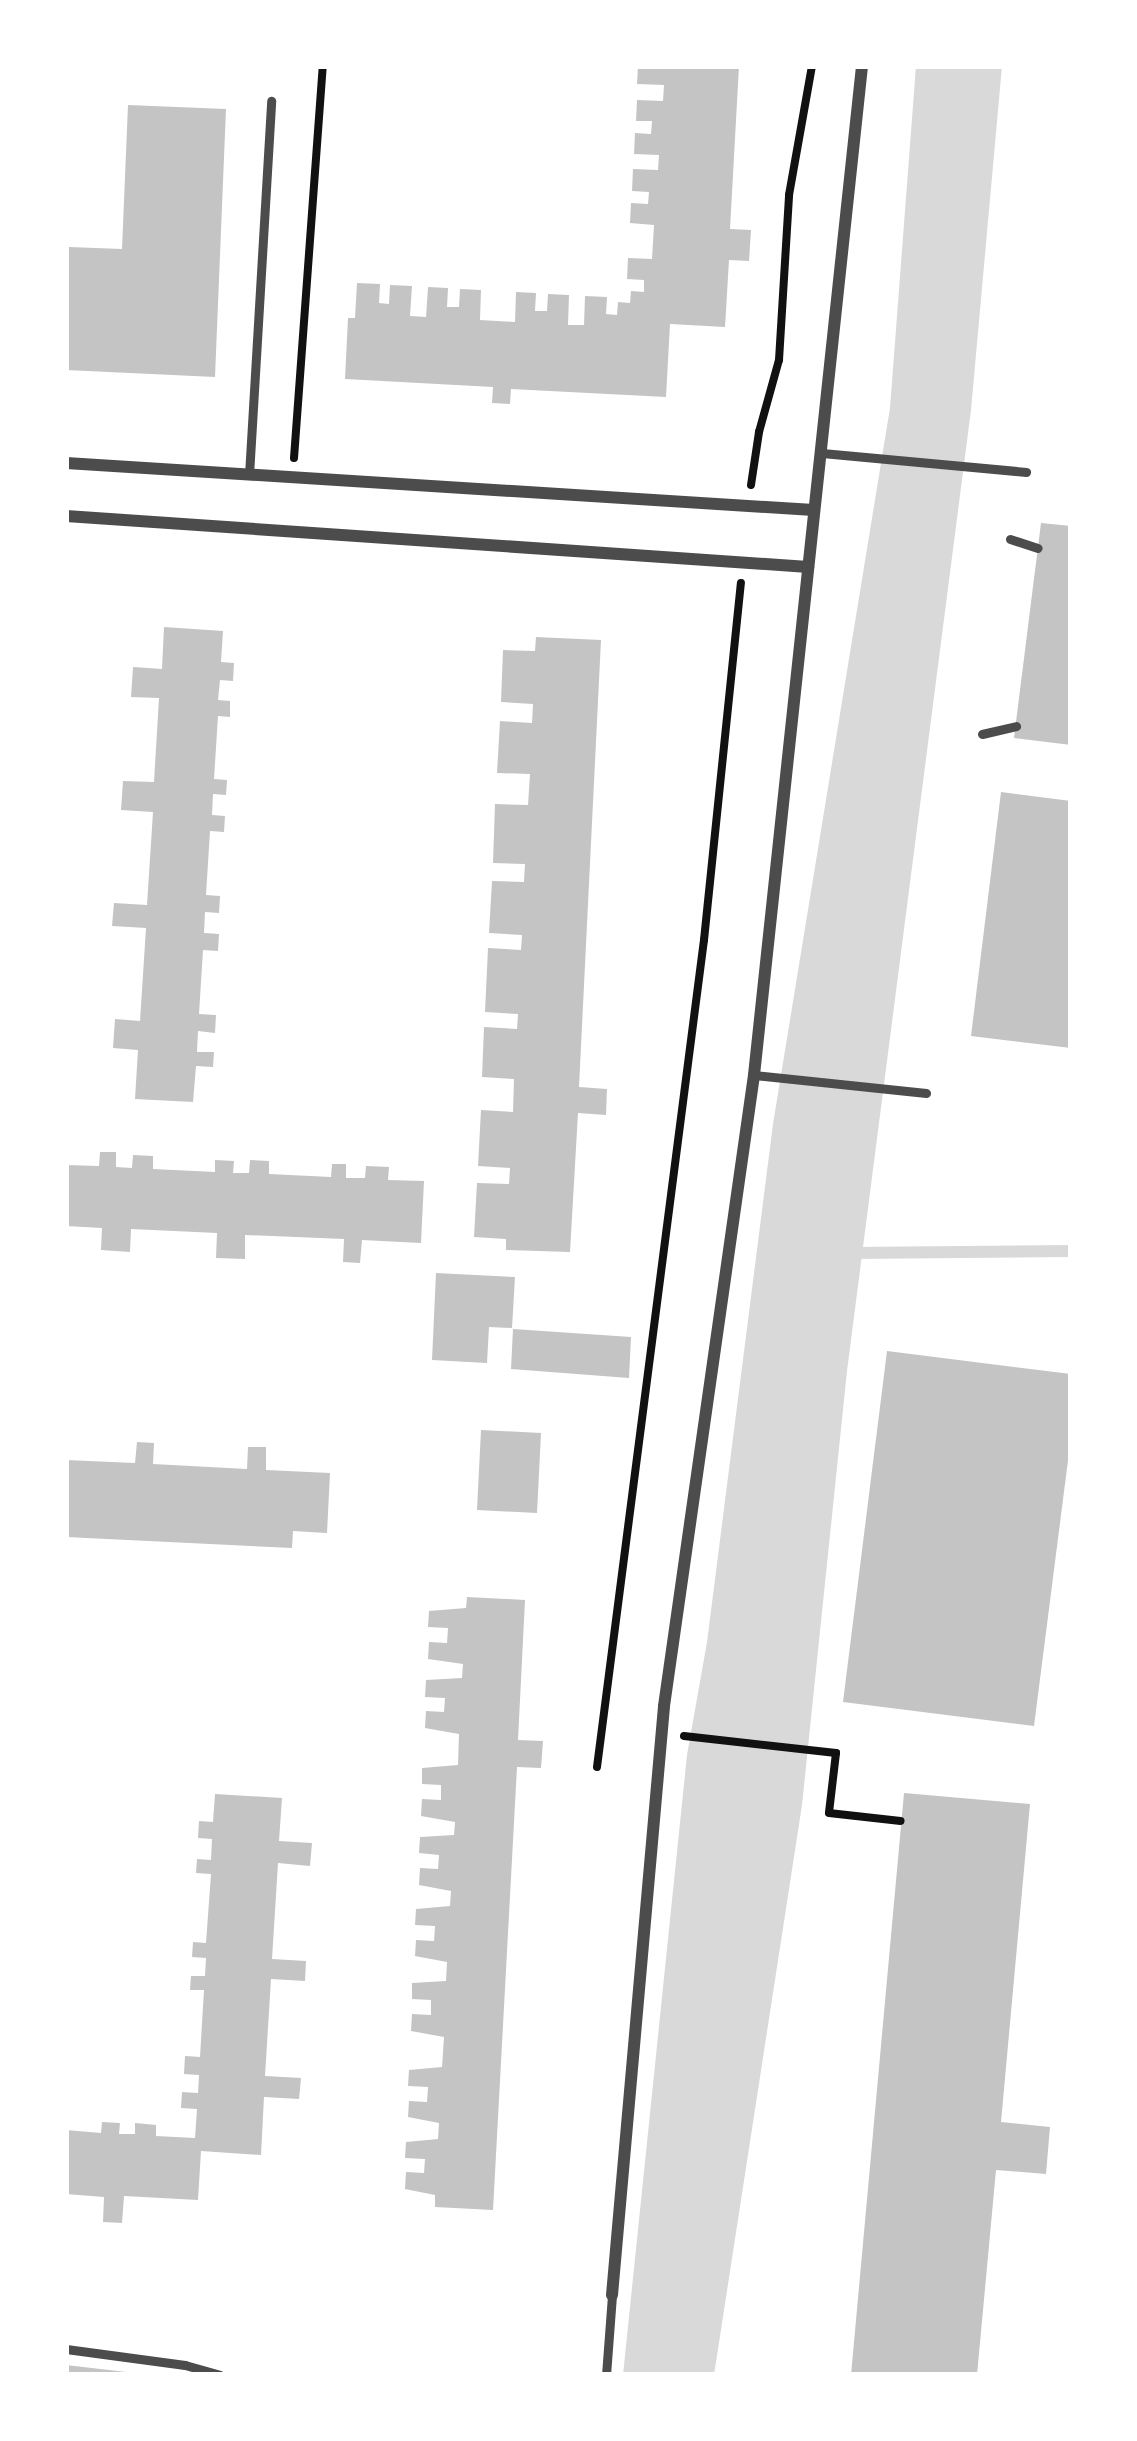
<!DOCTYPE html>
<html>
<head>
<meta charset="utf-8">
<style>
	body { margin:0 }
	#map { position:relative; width:1137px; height:2441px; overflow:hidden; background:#fff; font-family:Mulish,sans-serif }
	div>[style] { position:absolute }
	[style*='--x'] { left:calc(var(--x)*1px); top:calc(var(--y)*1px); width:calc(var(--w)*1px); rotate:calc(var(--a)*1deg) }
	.water>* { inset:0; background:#d9d9d9 }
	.stream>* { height:12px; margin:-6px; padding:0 6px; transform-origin:6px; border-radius:6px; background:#d9d9d9 }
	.building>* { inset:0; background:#c4c4c4 }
	.path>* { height:8px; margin:-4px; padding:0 4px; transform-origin:4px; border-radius:4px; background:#111 }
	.service>* { height:9px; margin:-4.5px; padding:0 4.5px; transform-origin:4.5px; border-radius:4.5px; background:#4c4c4c }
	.minor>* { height:12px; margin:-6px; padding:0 6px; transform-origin:6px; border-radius:6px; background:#4c4c4c }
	span { translate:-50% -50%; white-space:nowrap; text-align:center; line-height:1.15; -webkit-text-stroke:12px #fff; paint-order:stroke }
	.frame { position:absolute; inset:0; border:69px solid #fff; pointer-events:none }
</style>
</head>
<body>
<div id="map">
	<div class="water">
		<i style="clip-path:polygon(916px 66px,1002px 66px,971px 410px,847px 1371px,802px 1805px,714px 2375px,623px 2375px,687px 1755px,707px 1642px,773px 1124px,890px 408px)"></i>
	</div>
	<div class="stream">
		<i style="--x:850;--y:1253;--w:221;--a:-0.5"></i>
	</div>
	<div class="building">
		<i style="clip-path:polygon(638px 66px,739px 66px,730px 229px,751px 230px,749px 261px,729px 260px,725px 327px,670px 324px,666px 397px,511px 389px,510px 404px,492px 403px,493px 387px,345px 379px,348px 318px,355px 318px,357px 283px,380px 284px,379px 303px,389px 304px,390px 285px,412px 286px,410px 316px,426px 317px,428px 287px,448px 288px,447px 307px,459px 307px,460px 289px,481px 290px,480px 320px,515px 322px,516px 292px,536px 293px,535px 311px,547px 311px,548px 294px,569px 295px,568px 325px,584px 325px,585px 296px,607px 297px,606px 314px,617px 315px,618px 302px,630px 303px,631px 291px,644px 292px,644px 280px,627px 279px,628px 258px,652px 259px,654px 225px,630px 223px,631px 203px,648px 204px,649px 192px,632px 191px,633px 169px,658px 170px,659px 155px,634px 154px,635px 133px,651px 134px,652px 121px,636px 121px,637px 100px,663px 101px,664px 85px,637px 84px)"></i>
		<i style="clip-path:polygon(128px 105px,226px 109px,215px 377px,66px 370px,69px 247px,122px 249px)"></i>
		<i style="clip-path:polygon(1041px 523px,1071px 526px,1071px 745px,1014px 738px)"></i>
		<i style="clip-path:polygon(164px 627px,223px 631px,221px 662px,234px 663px,233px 681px,220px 680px,218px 700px,230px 701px,230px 717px,218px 716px,214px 779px,227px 780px,226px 795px,213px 794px,212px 815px,225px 816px,224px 832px,210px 831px,206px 895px,220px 896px,219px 913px,205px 912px,204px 933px,219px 934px,218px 951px,203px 950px,199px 1014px,216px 1015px,215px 1033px,198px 1031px,197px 1052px,214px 1052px,213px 1067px,196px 1066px,193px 1102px,135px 1099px,138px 1050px,113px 1048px,115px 1019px,140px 1021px,146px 928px,112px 926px,114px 903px,147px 905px,153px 812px,121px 810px,123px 781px,154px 782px,159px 698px,131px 697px,133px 667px,162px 669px)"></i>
		<i style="clip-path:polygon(536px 637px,601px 640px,579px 1087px,607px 1089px,606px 1115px,578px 1113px,570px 1252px,506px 1250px,506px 1239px,474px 1237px,477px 1183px,509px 1184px,510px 1168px,478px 1166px,481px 1110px,513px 1112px,514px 1079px,482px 1077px,484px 1027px,517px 1029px,518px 1014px,485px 1012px,488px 948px,521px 950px,522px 935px,489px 933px,492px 881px,524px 882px,525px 864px,493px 863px,495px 804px,528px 805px,530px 774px,497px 773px,500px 721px,532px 723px,533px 704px,501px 702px,503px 650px,535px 651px)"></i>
		<i style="clip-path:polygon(1001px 792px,1071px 801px,1071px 1048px,971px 1036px)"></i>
		<i style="clip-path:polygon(100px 1152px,116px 1152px,116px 1167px,132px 1168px,133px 1155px,153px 1156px,153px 1169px,215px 1172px,215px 1160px,234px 1161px,233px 1173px,249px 1173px,250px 1160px,269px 1161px,269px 1174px,331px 1177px,332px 1164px,346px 1164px,346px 1178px,365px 1178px,366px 1166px,389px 1167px,388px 1180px,424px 1181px,421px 1243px,362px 1240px,360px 1263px,343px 1262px,344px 1239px,245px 1235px,245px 1259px,216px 1258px,217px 1233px,131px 1229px,130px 1252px,101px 1250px,102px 1228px,66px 1226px,66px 1165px,99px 1166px)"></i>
		<i style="clip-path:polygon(436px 1273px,515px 1277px,512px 1328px,489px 1327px,487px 1363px,432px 1360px)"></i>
		<i style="clip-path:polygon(513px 1329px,631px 1337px,629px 1378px,511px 1369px)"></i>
		<i style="clip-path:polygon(887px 1351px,1071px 1374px,1071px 1437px,1034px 1726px,843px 1702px)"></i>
		<i style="clip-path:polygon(481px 1430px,541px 1433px,537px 1513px,477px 1510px)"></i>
		<i style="clip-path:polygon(137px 1442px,154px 1443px,153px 1464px,247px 1469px,248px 1447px,266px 1447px,266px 1470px,330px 1473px,327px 1533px,293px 1531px,292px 1548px,66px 1537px,66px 1460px,135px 1463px)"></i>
		<i style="clip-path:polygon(467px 1597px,525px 1600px,518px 1740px,543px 1741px,541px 1768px,517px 1767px,493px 2210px,435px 2207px,435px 2195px,405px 2189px,406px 2172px,424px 2173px,425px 2159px,405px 2158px,406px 2142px,438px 2139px,439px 2123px,408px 2117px,409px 2101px,427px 2102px,428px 2087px,408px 2086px,409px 2070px,442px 2067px,444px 2037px,411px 2031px,412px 2014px,431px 2015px,431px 2000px,412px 1999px,412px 1983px,446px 1981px,447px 1962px,415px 1956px,416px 1940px,434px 1941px,435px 1926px,415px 1925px,416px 1909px,450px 1906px,451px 1891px,419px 1885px,420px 1868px,438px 1869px,439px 1855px,419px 1853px,420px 1837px,454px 1835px,455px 1822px,421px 1816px,422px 1799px,441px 1800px,441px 1785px,422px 1784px,422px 1768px,458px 1765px,459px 1734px,425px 1728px,426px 1711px,444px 1712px,445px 1698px,425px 1697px,426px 1680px,462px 1678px,463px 1664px,428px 1659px,429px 1642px,447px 1643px,448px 1628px,428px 1627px,429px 1611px,466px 1608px)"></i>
		<i style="clip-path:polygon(904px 1793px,1030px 1804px,1001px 2122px,1050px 2127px,1046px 2174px,996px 2170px,977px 2375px,851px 2375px)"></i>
		<i style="clip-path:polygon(215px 1794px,282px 1798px,279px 1841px,312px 1843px,310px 1866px,278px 1863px,272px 1959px,306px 1961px,305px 1981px,271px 1979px,265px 2076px,301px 2078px,299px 2099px,264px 2097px,261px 2155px,201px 2151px,198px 2200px,124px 2196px,122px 2223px,103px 2222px,104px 2197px,66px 2194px,66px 2130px,101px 2133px,102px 2122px,120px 2123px,119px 2134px,135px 2134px,135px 2123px,156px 2125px,156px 2136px,195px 2138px,197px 2109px,181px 2108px,182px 2092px,198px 2093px,199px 2075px,184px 2074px,185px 2056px,200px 2057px,204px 1990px,190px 1990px,191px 1976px,205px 1976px,206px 1958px,192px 1957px,193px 1942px,206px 1943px,211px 1874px,196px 1873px,197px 1859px,211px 1860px,212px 1839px,198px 1838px,199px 1821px,213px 1822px)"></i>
		<i style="clip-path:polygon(66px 2365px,126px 2372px,125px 2375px,66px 2375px)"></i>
	</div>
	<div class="path">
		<i style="--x:294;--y:458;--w:393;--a:-85.8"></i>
		<i style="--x:751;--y:485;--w:54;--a:-81.4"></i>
		<i style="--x:759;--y:432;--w:75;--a:-74.5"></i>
		<i style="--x:779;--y:360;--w:165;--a:-86.5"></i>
		<i style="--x:789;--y:195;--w:131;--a:-79.9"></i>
		<i style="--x:684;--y:1736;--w:153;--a:6.4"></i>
		<i style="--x:836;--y:1753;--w:60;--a:96.7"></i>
		<i style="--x:829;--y:1813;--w:72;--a:6.3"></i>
		<i style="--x:597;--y:1767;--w:834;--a:-82.63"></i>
		<i style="--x:704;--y:940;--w:359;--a:-84.1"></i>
	</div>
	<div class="service">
		<i style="--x:822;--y:453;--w:205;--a:5.3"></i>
		<i style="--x:249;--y:475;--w:375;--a:-86.6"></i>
		<i style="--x:1010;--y:539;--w:29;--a:18"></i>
		<i style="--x:982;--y:734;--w:35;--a:-13"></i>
		<i style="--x:754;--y:1075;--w:173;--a:6"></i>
		<i style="--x:66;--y:2349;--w:120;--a:7.7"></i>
		<i style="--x:185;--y:2365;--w:36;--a:16"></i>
		<i style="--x:606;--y:2375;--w:80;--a:-85.7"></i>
	</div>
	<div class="minor">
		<i style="--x:66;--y:463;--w:749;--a:3.6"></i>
		<i style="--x:66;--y:516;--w:744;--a:3.93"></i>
		<i style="--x:612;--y:2295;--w:591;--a:-84.95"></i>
		<i style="--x:664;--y:1706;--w:637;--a:-81.88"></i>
		<i style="--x:754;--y:1075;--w:1015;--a:-83.89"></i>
	</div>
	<div class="frame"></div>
</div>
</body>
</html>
